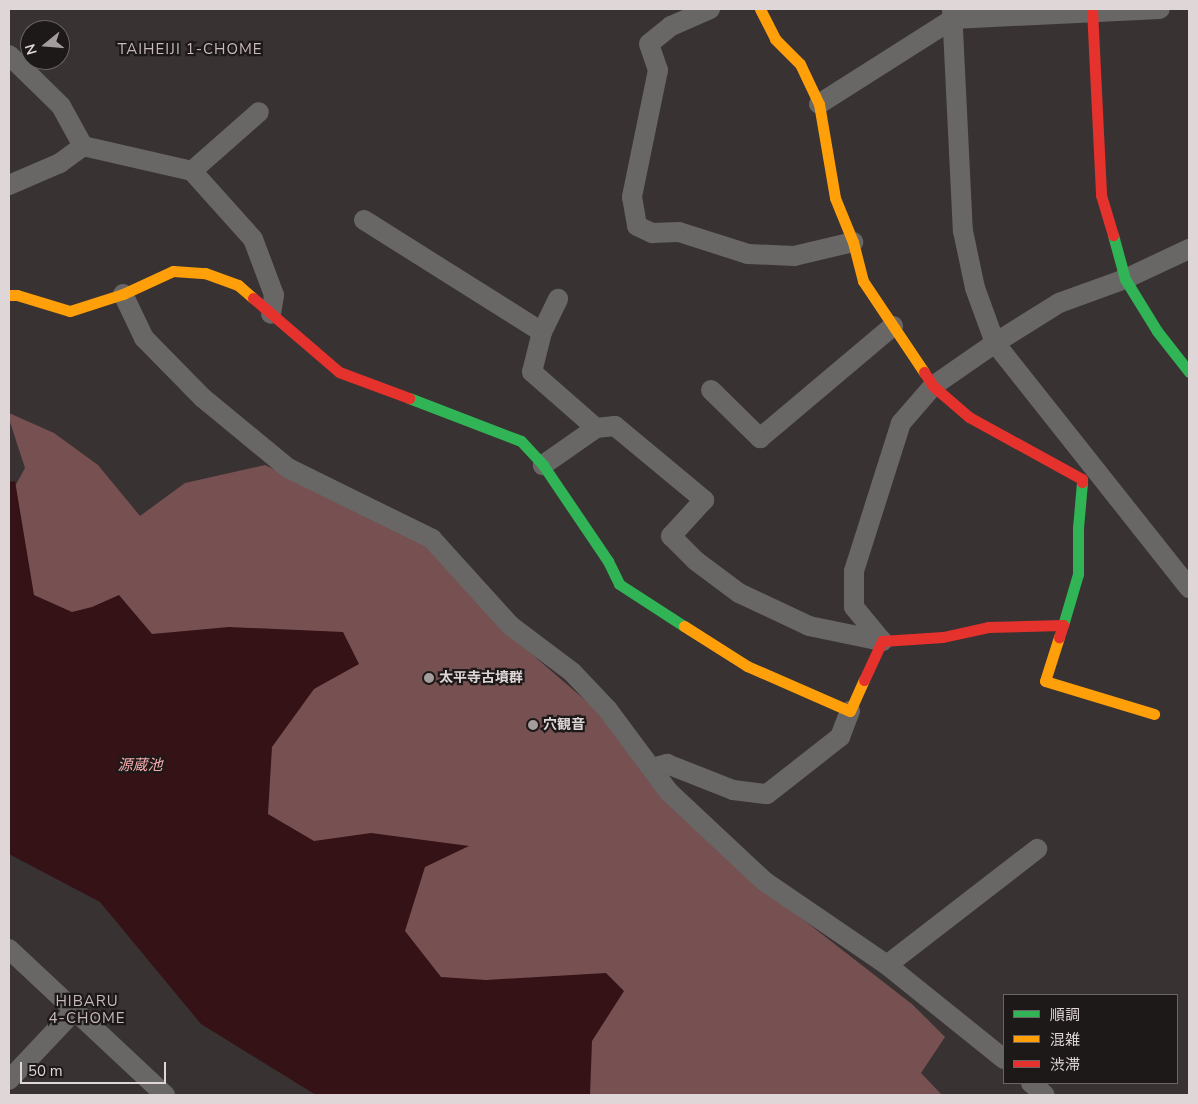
<!DOCTYPE html>
<html>
<head>
<meta charset="utf-8">
<style>
	body { margin:0 }
	#map { position:relative; width:1198px; height:1104px; overflow:hidden; background:#383232; font-family:"Nunito Sans","Noto Sans JP",sans-serif }
	div>[style] { position:absolute }
	[style*='--x'] { left:calc(var(--x)*1px); top:calc(var(--y)*1px); width:calc(var(--w)*1px); rotate:calc(var(--a)*1deg) }
	.forest>* { inset:0; background:#775052 }
	.water>* { inset:0; background:#341216 }
	.street>* { height:20px; margin:-10px; padding:0 10px; transform-origin:10px; border-radius:10px; background:#696666 }
	.fast>* { height:11px; margin:-5.5px; padding:0 5.5px; transform-origin:5.5px; border-radius:5.5px; background:#30b455 }
	.slow>* { height:11px; margin:-5.5px; padding:0 5.5px; transform-origin:5.5px; border-radius:5.5px; background:#ff9f0a }
	.jam>* { height:11px; margin:-5.5px; padding:0 5.5px; transform-origin:5.5px; border-radius:5.5px; background:#e5322d }
	.dots>* { width:14px; height:14px; translate:-50% -50%; box-sizing:border-box; border:2px solid #1e1919; border-radius:50% }
	span { translate:-50% -50%; white-space:nowrap; text-align:center; line-height:1.15; -webkit-text-stroke:4.5px #1e1919; paint-order:stroke }
	.poi-label { font-size:14px; color:#dfd7d7; font-weight:700 }
	.left { translate:0 -50%; text-align:left }
	.neighbourhood-label { font-size:15px; color:#cababa; letter-spacing:1px }
	.water-label { font-size:15px; color:#f7acae; font-style:italic }
	.frame { position:absolute; inset:0; border:10px solid #dfd7d7; pointer-events:none }
	.legend { position:absolute; left:1003px; top:994px; width:175px; height:90px; box-sizing:border-box; background:#1e1919; border:1px solid #6b6565; margin:0; padding:6px 9px; list-style:none; font-size:15px; color:#dfd7d7 }
	.legend li { display:flex; align-items:center; gap:10px; height:25px }
	.legend b { width:25px; border:1px solid #6b6565 }
	.north { position:absolute; left:20px; top:20px; width:50px; height:50px; box-sizing:border-box; background:#1e1919; border:1px solid #6b6565; border-radius:50%; rotate:253deg; font-size:14px; font-weight:700; line-height:20px; text-align:center; color:#dfd7d7 }
	.north::after { content:''; display:block; margin:auto; width:18px; height:22px; background:#a59d9d; clip-path:polygon(50% 0,100% 100%,50% 72%,0 100%) }
	.scale { position:absolute; left:20px; top:1062px; width:146px; height:22px; box-sizing:border-box; border:2px solid #dfd7d7; border-top:0; padding-left:6px; font-size:15px; line-height:18px; white-space:nowrap; color:#dfd7d7; -webkit-text-stroke:4px #1e1919; paint-order:stroke }
</style>
</head>
<body>
<div id="map">
	<div class="forest">
		<i style="clip-path:polygon(9px 413px,54px 433px,98px 465px,140px 516px,185px 483px,265px 465px,427px 544px,505px 631px,600px 713px,760px 886px,913px 1005px,945px 1037px,921px 1073px,942px 1095px,580px 1095px,438px 993px,304px 857px,250px 817px,182px 645px,71px 624px,16px 598px,9px 497px,25px 468px,9px 419px)"></i>
	</div>
	<div class="water">
		<i style="clip-path:polygon(15px 481px,34px 595px,72px 612px,92px 607px,119px 595px,152px 634px,229px 627px,343px 632px,359px 664px,314px 689px,272px 747px,268px 814px,314px 841px,371px 833px,469px 846px,425px 867px,405px 931px,441px 977px,486px 980px,606px 973px,624px 991px,592px 1041px,590px 1095px,316px 1095px,201px 1024px,100px 902px,9px 854px,9px 482px)"></i>
	</div>
	<div class="street">
		<i style="--x:710;--y:9;--w:43;--a:156.4"></i>
		<i style="--x:671;--y:26;--w:28;--a:141"></i>
		<i style="--x:649;--y:44;--w:28;--a:71"></i>
		<i style="--x:658;--y:70;--w:130;--a:101.6"></i>
		<i style="--x:632;--y:197;--w:29;--a:80"></i>
		<i style="--x:637;--y:226;--w:17;--a:25"></i>
		<i style="--x:652;--y:233;--w:27;--a:-2"></i>
		<i style="--x:679;--y:232;--w:72;--a:17.7"></i>
		<i style="--x:748;--y:254;--w:46;--a:2.5"></i>
		<i style="--x:794;--y:256;--w:61;--a:-13.3"></i>
		<i style="--x:952;--y:9;--w:222;--a:87.2"></i>
		<i style="--x:963;--y:231;--w:58;--a:78.1"></i>
		<i style="--x:975;--y:288;--w:59;--a:70"></i>
		<i style="--x:995;--y:343;--w:313;--a:51.6"></i>
		<i style="--x:9;--y:55;--w:73;--a:44.4"></i>
		<i style="--x:61;--y:106;--w:46;--a:61.2"></i>
		<i style="--x:819;--y:104;--w:159;--a:-32.4"></i>
		<i style="--x:953;--y:19;--w:207;--a:-2.8"></i>
		<i style="--x:192;--y:171;--w:89;--a:-41.4"></i>
		<i style="--x:9;--y:185;--w:56;--a:-23.3"></i>
		<i style="--x:60;--y:163;--w:29;--a:-36"></i>
		<i style="--x:83;--y:146;--w:112;--a:12.9"></i>
		<i style="--x:192;--y:171;--w:91;--a:48.1"></i>
		<i style="--x:253;--y:239;--w:60;--a:69.4"></i>
		<i style="--x:274;--y:295;--w:19;--a:99"></i>
		<i style="--x:364;--y:220;--w:210;--a:32.2"></i>
		<i style="--x:542;--y:332;--w:41;--a:104"></i>
		<i style="--x:532;--y:372;--w:85;--a:41.2"></i>
		<i style="--x:596;--y:428;--w:65;--a:145.1"></i>
		<i style="--x:123;--y:294;--w:49;--a:64.5"></i>
		<i style="--x:144;--y:338;--w:84;--a:45.5"></i>
		<i style="--x:203;--y:398;--w:110;--a:39.5"></i>
		<i style="--x:288;--y:468;--w:161;--a:26.2"></i>
		<i style="--x:432;--y:539;--w:118;--a:47.8"></i>
		<i style="--x:511;--y:626;--w:76;--a:37"></i>
		<i style="--x:572;--y:672;--w:52;--a:46.5"></i>
		<i style="--x:608;--y:710;--w:102;--a:53.4"></i>
		<i style="--x:669;--y:792;--w:130;--a:43.1"></i>
		<i style="--x:764;--y:881;--w:149;--a:34.3"></i>
		<i style="--x:887;--y:965;--w:150;--a:38.8"></i>
		<i style="--x:542;--y:332;--w:37;--a:-64"></i>
		<i style="--x:711;--y:390;--w:69;--a:44.4"></i>
		<i style="--x:760;--y:438;--w:174;--a:-40.1"></i>
		<i style="--x:596;--y:428;--w:19;--a:-6"></i>
		<i style="--x:615;--y:426;--w:116;--a:39.7"></i>
		<i style="--x:704;--y:500;--w:49;--a:132.5"></i>
		<i style="--x:671;--y:536;--w:35;--a:45"></i>
		<i style="--x:696;--y:561;--w:54;--a:36.7"></i>
		<i style="--x:739;--y:593;--w:77;--a:25.2"></i>
		<i style="--x:809;--y:626;--w:75;--a:11.6"></i>
		<i style="--x:882;--y:641;--w:44;--a:-129.5"></i>
		<i style="--x:854;--y:607;--w:36;--a:-90"></i>
		<i style="--x:854;--y:571;--w:155;--a:-72.4"></i>
		<i style="--x:901;--y:423;--w:49;--a:-49.1"></i>
		<i style="--x:933;--y:386;--w:75;--a:-34.7"></i>
		<i style="--x:995;--y:343;--w:75;--a:-32"></i>
		<i style="--x:1059;--y:303;--w:70;--a:-20"></i>
		<i style="--x:1125;--y:279;--w:71;--a:-25.1"></i>
		<i style="--x:652;--y:768;--w:16;--a:-15"></i>
		<i style="--x:667;--y:764;--w:71;--a:21.5"></i>
		<i style="--x:733;--y:790;--w:34;--a:7"></i>
		<i style="--x:767;--y:794;--w:93;--a:-38"></i>
		<i style="--x:840;--y:737;--w:28;--a:-69"></i>
		<i style="--x:9;--y:949;--w:214;--a:43.1"></i>
		<i style="--x:887;--y:965;--w:190;--a:-37.7"></i>
		<i style="--x:9;--y:1080;--w:96;--a:-46.7"></i>
		<i style="--x:1031;--y:1083;--w:18;--a:41"></i>
	</div>
	<div class="fast">
		<i style="--x:1113;--y:235;--w:46;--a:74.7"></i>
		<i style="--x:1125;--y:279;--w:61;--a:58.4"></i>
		<i style="--x:1157;--y:331;--w:52;--a:52"></i>
		<i style="--x:409;--y:398;--w:120;--a:21"></i>
		<i style="--x:521;--y:441;--w:33;--a:47"></i>
		<i style="--x:543;--y:465;--w:116;--a:55.9"></i>
		<i style="--x:608;--y:561;--w:25;--a:64"></i>
		<i style="--x:619;--y:584;--w:77;--a:32.9"></i>
		<i style="--x:1063;--y:625;--w:53;--a:-73.6"></i>
		<i style="--x:1078;--y:574;--w:46;--a:-90"></i>
		<i style="--x:1078;--y:528;--w:46;--a:-85"></i>
	</div>
	<div class="slow">
		<i style="--x:760;--y:9;--w:34;--a:63"></i>
		<i style="--x:775;--y:39;--w:35;--a:45"></i>
		<i style="--x:800;--y:64;--w:44;--a:64.6"></i>
		<i style="--x:819;--y:104;--w:95;--a:80.3"></i>
		<i style="--x:835;--y:198;--w:48;--a:67.8"></i>
		<i style="--x:853;--y:242;--w:40;--a:75.6"></i>
		<i style="--x:863;--y:281;--w:110;--a:56.2"></i>
		<i style="--x:9;--y:295;--w:8;--a:0"></i>
		<i style="--x:17;--y:295;--w:55;--a:16.8"></i>
		<i style="--x:70;--y:311;--w:56;--a:-17.8"></i>
		<i style="--x:123;--y:294;--w:55;--a:-24.7"></i>
		<i style="--x:173;--y:271;--w:32;--a:4"></i>
		<i style="--x:205;--y:273;--w:35;--a:20"></i>
		<i style="--x:238;--y:285;--w:20;--a:41"></i>
		<i style="--x:684;--y:626;--w:75;--a:32.4"></i>
		<i style="--x:747;--y:666;--w:112;--a:23.6"></i>
		<i style="--x:850;--y:711;--w:34;--a:-66"></i>
		<i style="--x:1059;--y:637;--w:46;--a:107.7"></i>
		<i style="--x:1045;--y:681;--w:114;--a:16.8"></i>
	</div>
	<div class="jam">
		<i style="--x:1092;--y:9;--w:186;--a:87.2"></i>
		<i style="--x:1101;--y:195;--w:42;--a:73.3"></i>
		<i style="--x:253;--y:298;--w:113;--a:40.7"></i>
		<i style="--x:339;--y:372;--w:75;--a:20.4"></i>
		<i style="--x:924;--y:372;--w:17;--a:57"></i>
		<i style="--x:933;--y:386;--w:48;--a:40.7"></i>
		<i style="--x:969;--y:417;--w:129;--a:28.8"></i>
		<i style="--x:1082;--y:479;--w:3;--a:90"></i>
		<i style="--x:864;--y:680;--w:43;--a:-65.2"></i>
		<i style="--x:882;--y:641;--w:61;--a:-3.8"></i>
		<i style="--x:943;--y:637;--w:46;--a:-12.5"></i>
		<i style="--x:988;--y:627;--w:75;--a:-1.5"></i>
		<i style="--x:1063;--y:625;--w:13;--a:108"></i>
	</div>
	<div class="dots">
		<i style="left:429px;top:678px;background:#a59d9d"></i>
		<i style="left:533px;top:725px;background:#a59d9d"></i>
	</div>
	<div class="poi-label">
		<span class="left" style="left:439px;top:678px">太平寺古墳群</span>
		<span class="left" style="left:543px;top:725px">穴観音</span>
	</div>
	<div class="neighbourhood-label">
		<span style="left:190px;top:50px">TAIHEIJI 1-CHOME</span>
		<span style="left:87px;top:1010px">HIBARU<br>4-CHOME</span>
	</div>
	<div class="water-label">
		<span style="left:140px;top:766px">源蔵池</span>
	</div>
	<div class="frame"></div>
	<ul class="legend">
	<li><b style="height:6px;background:#30b455"></b>順調</li>
	<li><b style="height:6px;background:#ff9f0a"></b>混雑</li>
	<li><b style="height:6px;background:#e5322d"></b>渋滞</li>
	</ul>
	<div class="north">N</div>
	<div class="scale">50 m</div>
</div>
</body>
</html>
